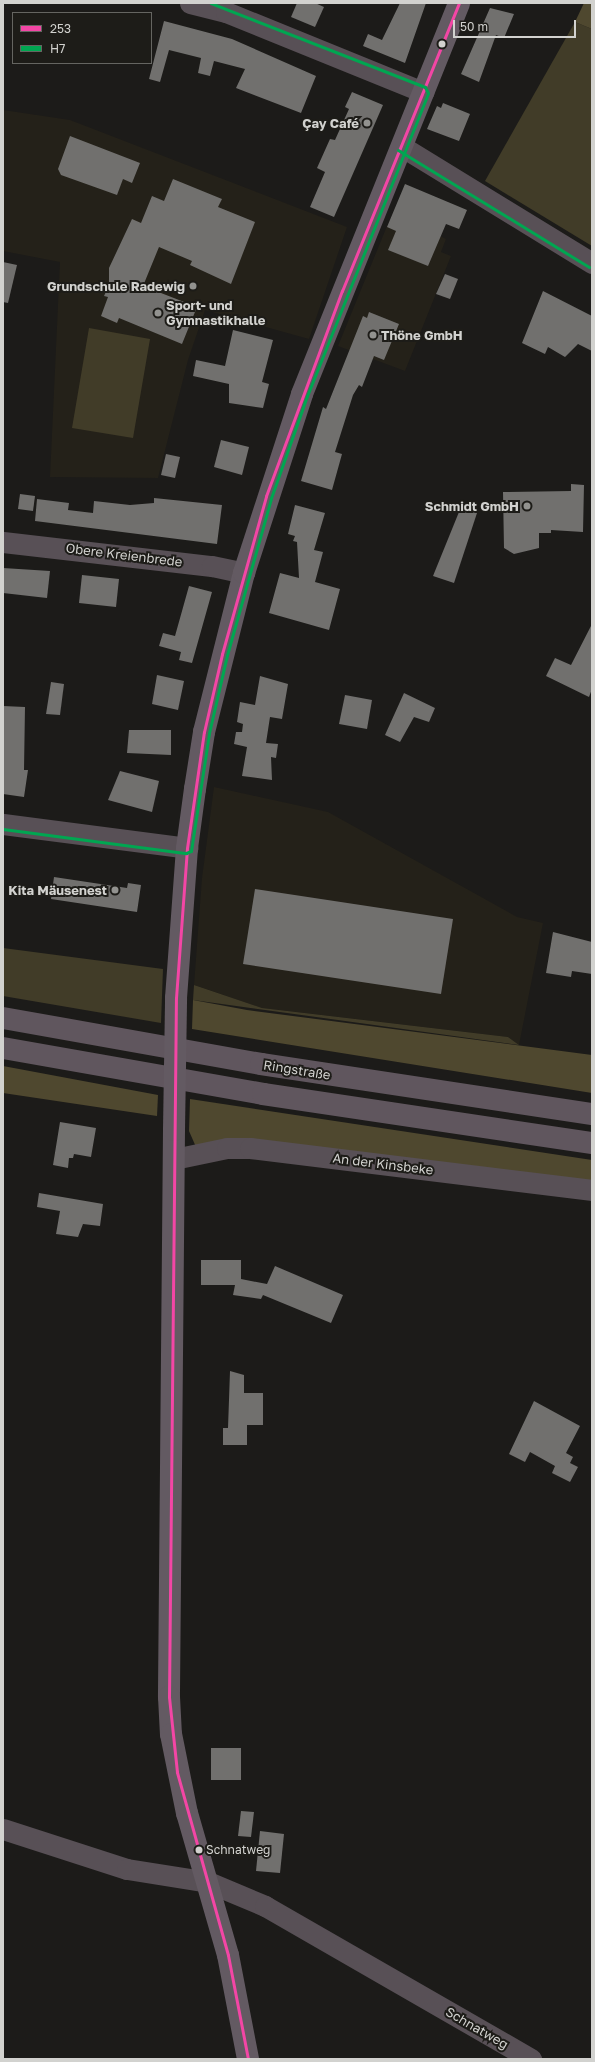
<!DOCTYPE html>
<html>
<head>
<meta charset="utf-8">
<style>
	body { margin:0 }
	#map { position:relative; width:595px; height:2062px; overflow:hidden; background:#1c1b19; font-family:"Golos Text",sans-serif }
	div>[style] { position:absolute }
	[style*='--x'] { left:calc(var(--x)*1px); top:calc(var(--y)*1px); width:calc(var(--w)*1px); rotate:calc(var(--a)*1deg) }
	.built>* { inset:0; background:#242119 }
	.green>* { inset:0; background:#413c28 }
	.forest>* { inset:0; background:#4f482f }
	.building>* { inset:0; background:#71706e }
	.minor>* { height:21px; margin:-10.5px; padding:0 10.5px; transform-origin:10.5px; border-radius:10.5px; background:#585056 }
	.major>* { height:22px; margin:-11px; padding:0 11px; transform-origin:11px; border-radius:11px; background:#635a62 }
	.highway>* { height:22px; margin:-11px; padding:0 11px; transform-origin:11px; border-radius:11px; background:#60565e }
	.major-bridge>* { height:22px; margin:-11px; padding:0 11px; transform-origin:11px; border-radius:11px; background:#635a62 }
	.bus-1>* { height:3px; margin:-1.5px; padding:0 1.5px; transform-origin:1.5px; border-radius:1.5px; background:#f346a5 }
	.bus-2>* { height:3px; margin:-1.5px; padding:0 1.5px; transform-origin:1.5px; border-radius:1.5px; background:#00a651 }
	.dots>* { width:11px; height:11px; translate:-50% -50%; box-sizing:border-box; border:2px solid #1d1c18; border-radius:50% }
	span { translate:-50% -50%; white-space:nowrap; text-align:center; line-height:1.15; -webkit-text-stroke:4px #1d1c18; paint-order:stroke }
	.bus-label { font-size:12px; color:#d2d2cf }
	.left { translate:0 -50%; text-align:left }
	.poi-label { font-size:13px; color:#d2d2cf; font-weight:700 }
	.right { translate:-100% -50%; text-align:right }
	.street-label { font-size:13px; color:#d2d2cf }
	.frame { position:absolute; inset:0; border:4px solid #d2d2cf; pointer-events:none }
	.legend { position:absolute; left:12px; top:12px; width:140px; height:52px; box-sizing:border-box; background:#1d1c18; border:1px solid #656561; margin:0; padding:5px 7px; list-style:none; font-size:12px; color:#d2d2cf }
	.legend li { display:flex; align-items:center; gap:8px; height:20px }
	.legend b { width:20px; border:1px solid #656561 }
	.scale { position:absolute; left:453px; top:20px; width:123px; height:18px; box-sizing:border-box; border:2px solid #d2d2cf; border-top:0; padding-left:5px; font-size:12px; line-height:14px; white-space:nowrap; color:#d2d2cf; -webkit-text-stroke:3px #1d1c18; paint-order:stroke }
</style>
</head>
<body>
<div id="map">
	<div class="built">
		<i style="clip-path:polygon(3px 110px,70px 120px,347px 227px,309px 339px,205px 310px,188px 360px,158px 478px,50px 477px,60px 262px,3px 251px)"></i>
		<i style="clip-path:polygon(387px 226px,396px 231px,432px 232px,446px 239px,441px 252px,451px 256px,405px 371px,338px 346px)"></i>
		<i style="clip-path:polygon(214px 787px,328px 812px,517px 917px,543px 923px,519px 1045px,508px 1037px,262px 1008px,194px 985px,202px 878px)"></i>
	</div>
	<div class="green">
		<i style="clip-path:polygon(575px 22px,592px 29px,592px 246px,485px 181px)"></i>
		<i style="clip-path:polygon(89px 328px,150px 339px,133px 438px,72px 428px)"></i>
		<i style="clip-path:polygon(3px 948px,163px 969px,161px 1023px,3px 996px)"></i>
		<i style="clip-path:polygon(194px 985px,262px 1008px,508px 1037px,519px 1045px,193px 1000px)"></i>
	</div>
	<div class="forest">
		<i style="clip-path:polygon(584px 3px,592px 3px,592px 29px,575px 22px)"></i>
		<i style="clip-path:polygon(193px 1000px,247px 1010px,592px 1055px,592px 1093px,192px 1029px)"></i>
		<i style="clip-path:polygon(3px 1066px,158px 1095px,157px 1116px,3px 1093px)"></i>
		<i style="clip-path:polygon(190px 1099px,592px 1160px,592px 1183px,196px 1147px,189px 1131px)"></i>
	</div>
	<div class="building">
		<i style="clip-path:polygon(297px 3px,315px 3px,324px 7px,315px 27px,291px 17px)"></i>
		<i style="clip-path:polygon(400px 3px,426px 3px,405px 63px,363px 46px,368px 34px,382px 40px)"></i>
		<i style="clip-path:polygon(490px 8px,514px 14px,504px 38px,496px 35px,479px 82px,461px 74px)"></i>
		<i style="clip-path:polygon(164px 21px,232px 39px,316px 76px,301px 113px,236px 88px,245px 69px,214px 61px,210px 76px,198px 73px,201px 58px,169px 50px,160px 82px,149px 79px)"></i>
		<i style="clip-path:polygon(352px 92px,383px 105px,334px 217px,310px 207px,325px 172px,317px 168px,330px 139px,335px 140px,349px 109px,345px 107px)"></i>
		<i style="clip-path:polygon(443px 103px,470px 114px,459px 141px,427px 129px,437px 106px,441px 108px)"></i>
		<i style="clip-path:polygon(70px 136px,140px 163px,132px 183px,123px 179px,117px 195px,61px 175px,58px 169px)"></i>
		<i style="clip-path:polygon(173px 179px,222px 199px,218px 207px,255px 222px,231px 284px,190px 265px,192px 261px,159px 247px,143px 286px,197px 307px,182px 344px,119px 318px,117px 323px,101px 316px,108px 297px,104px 296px,109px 285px,109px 268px,132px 219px,141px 223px,152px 196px,164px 201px)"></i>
		<i style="clip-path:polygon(405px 184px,467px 210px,459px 229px,446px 224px,428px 266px,388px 250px,396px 231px,387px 227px)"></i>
		<i style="clip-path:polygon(3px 262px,17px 265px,8px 303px,3px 302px)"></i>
		<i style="clip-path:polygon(445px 274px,458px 279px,450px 299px,436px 294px)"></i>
		<i style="clip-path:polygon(543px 291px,592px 316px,592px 351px,578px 344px,565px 357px,548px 347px,545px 354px,522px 343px)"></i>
		<i style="clip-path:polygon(369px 312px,399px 324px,384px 360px,374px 356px,362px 387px,359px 385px,353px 395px,335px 452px,342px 454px,332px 490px,301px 481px,323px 407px,326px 409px,363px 316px,367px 318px)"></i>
		<i style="clip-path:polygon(233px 330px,273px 340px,262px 382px,269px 384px,263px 408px,229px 403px,229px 384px,193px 376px,196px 360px,225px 366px)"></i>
		<i style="clip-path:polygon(221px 440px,249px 447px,242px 475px,214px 467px)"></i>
		<i style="clip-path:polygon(166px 454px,180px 457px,175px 478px,161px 475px)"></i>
		<i style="clip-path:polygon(571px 484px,584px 485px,583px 532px,551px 530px,551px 533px,539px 533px,539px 548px,514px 554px,504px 548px,503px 492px,571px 491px)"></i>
		<i style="clip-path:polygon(20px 494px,35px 496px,33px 511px,18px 509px)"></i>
		<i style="clip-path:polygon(154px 498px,222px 505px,217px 544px,35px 521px,37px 499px,69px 503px,68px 510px,93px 513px,94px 501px,130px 505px,154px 503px)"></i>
		<i style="clip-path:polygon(295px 505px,325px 513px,314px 550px,323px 552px,315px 582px,340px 589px,329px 630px,269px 613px,280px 573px,299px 578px,297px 542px,293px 541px,295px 536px,288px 534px)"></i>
		<i style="clip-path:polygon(461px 507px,477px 513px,454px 583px,433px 576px)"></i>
		<i style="clip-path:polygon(3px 568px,50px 571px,47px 598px,3px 593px)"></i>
		<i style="clip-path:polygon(82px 575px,119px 579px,116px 607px,79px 603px)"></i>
		<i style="clip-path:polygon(189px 586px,212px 592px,192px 663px,179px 660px,181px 652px,159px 646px,163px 633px,175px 636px)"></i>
		<i style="clip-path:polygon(592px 624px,592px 689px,589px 697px,546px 676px,555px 658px,571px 665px)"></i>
		<i style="clip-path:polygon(157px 675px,184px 681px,178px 710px,152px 704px)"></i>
		<i style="clip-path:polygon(260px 676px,288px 684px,282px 719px,270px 717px,266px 743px,278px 744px,276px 758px,271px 757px,272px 780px,242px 776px,247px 747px,234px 744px,236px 732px,242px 732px,243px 724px,237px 722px,240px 702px,255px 705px)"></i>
		<i style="clip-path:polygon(51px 682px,64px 684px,60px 715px,46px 714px)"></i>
		<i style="clip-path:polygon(404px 693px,435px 708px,429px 722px,414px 717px,400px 742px,385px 735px)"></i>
		<i style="clip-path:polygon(345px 695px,372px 700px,367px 729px,339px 724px)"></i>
		<i style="clip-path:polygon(3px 706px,25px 707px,24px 770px,28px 770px,24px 797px,3px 794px)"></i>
		<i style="clip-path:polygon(129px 730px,171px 730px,171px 755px,127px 753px)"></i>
		<i style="clip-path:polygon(120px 771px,159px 781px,152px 812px,108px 800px)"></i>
		<i style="clip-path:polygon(54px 877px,127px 888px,128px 883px,141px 885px,137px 912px,51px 899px)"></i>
		<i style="clip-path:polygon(255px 889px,453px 919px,441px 994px,243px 964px)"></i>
		<i style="clip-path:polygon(553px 932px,592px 942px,592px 974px,572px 971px,571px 977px,546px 973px)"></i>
		<i style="clip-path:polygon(60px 1122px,96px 1128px,91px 1157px,74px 1154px,73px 1158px,69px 1158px,68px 1168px,53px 1165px)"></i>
		<i style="clip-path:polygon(39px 1193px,103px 1204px,100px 1226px,83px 1224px,78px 1237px,56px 1234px,60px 1211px,37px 1207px)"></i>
		<i style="clip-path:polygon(201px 1260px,241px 1260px,241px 1279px,267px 1284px,275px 1266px,343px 1295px,331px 1323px,263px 1295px,261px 1299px,233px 1295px,235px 1285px,201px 1285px)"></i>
		<i style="clip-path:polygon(230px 1371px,244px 1375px,244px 1393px,263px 1393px,263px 1425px,247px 1425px,247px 1445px,223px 1445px,223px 1428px,228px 1428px)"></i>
		<i style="clip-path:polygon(534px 1401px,580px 1426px,566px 1453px,573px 1457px,570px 1463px,578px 1467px,570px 1482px,552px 1473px,555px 1466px,530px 1452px,525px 1462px,509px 1454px)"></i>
		<i style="clip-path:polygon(211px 1748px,241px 1748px,241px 1780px,211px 1780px)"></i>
		<i style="clip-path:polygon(241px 1811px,254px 1812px,251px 1837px,238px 1836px)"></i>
		<i style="clip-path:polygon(260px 1831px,284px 1834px,280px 1873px,256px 1871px)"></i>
	</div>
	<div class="minor">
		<i style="--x:190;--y:3;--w:37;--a:14"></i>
		<i style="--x:226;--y:12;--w:213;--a:22.1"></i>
		<i style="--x:401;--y:146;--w:224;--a:31.5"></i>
		<i style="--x:3;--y:542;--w:210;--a:6.6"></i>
		<i style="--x:212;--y:566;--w:33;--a:12"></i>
		<i style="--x:3;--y:824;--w:186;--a:7.4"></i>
		<i style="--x:174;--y:1159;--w:54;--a:-11.7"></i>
		<i style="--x:227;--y:1148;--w:23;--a:0"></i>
		<i style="--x:250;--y:1148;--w:345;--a:7"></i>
		<i style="--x:3;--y:1829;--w:130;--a:17.9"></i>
		<i style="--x:127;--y:1869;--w:82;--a:9.1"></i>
		<i style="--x:208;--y:1882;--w:62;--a:22.8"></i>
		<i style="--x:265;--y:1906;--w:307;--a:29.9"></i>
	</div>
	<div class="major">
		<i style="--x:176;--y:998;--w:150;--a:-85.8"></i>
		<i style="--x:187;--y:848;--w:60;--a:-82.3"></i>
		<i style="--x:195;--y:789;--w:58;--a:-81"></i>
		<i style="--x:204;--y:732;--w:164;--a:-75.9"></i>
		<i style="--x:244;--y:573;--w:188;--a:-72"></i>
		<i style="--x:302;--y:394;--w:421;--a:-68.1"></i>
		<i style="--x:174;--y:1130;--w:567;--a:90.51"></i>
		<i style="--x:169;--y:1697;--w:37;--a:87"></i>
		<i style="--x:171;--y:1734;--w:81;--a:78.6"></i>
		<i style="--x:187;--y:1813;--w:148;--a:73.9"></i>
		<i style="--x:228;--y:1955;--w:106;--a:79.1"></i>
	</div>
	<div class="highway">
		<i style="--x:3;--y:1018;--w:262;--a:10.1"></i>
		<i style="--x:261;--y:1064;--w:335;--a:8.6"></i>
		<i style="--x:3;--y:1048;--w:264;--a:10"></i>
		<i style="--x:263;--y:1094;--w:333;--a:8.5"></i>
	</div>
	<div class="major-bridge">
		<i style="--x:174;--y:1130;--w:132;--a:-89.1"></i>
	</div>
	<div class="bus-1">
		<i style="--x:248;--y:2059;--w:106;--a:-100.9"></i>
		<i style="--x:228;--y:1955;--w:190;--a:-105.6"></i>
		<i style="--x:177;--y:1772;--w:75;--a:-96.1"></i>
		<i style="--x:169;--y:1697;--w:699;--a:-89.43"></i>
		<i style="--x:176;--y:998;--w:150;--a:-85.8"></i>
		<i style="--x:187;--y:848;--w:117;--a:-81.7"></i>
		<i style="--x:204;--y:732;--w:80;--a:-77"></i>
		<i style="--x:222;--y:654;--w:164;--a:-74.4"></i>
		<i style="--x:266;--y:496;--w:219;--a:-69.7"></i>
		<i style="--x:342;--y:291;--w:311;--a:-67.9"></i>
	</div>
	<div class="bus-2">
		<i style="--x:398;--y:150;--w:224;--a:31.5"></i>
		<i style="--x:3;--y:829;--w:185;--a:7.5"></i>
		<i style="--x:186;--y:853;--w:5;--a:-22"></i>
		<i style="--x:191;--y:851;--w:119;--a:-81.3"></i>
		<i style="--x:209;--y:733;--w:80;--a:-77"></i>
		<i style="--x:227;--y:655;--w:163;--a:-74.3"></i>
		<i style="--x:271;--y:498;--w:108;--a:-70.6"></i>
		<i style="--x:307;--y:396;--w:326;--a:-68.2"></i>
		<i style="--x:428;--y:93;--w:7;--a:-117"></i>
		<i style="--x:425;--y:87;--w:230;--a:-158.6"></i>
	</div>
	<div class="dots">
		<i style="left:442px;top:44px;background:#d2d2cf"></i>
		<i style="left:367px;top:123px;background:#92928f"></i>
		<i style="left:193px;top:286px;background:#92928f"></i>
		<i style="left:158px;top:313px;background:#92928f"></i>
		<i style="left:373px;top:335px;background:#92928f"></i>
		<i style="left:527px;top:506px;background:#92928f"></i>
		<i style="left:115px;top:890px;background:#92928f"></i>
		<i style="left:199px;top:1850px;background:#d2d2cf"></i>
	</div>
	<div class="bus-label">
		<span class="left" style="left:206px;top:1850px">Schnatweg</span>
	</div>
	<div class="poi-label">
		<span class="right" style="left:359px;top:123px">Çay Café</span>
		<span class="right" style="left:185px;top:286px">Grundschule Radewig</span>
		<span class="left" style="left:166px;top:313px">Sport- und<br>Gymnastikhalle</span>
		<span class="left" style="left:381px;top:335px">Thöne GmbH</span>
		<span class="right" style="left:519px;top:506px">Schmidt GmbH</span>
		<span class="right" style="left:107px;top:890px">Kita Mäusenest</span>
	</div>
	<div class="street-label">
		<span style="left:124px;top:555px;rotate:7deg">Obere Kreienbrede</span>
		<span style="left:297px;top:1070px;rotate:9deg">Ringstraße</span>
		<span style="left:383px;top:1164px;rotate:7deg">An der Kinsbeke</span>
		<span style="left:477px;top:2028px;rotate:30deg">Schnatweg</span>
	</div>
	<div class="frame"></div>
	<ul class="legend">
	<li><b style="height:5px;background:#f346a5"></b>253</li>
	<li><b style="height:5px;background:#00a651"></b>H7</li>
	</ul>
	<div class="scale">50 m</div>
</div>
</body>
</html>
